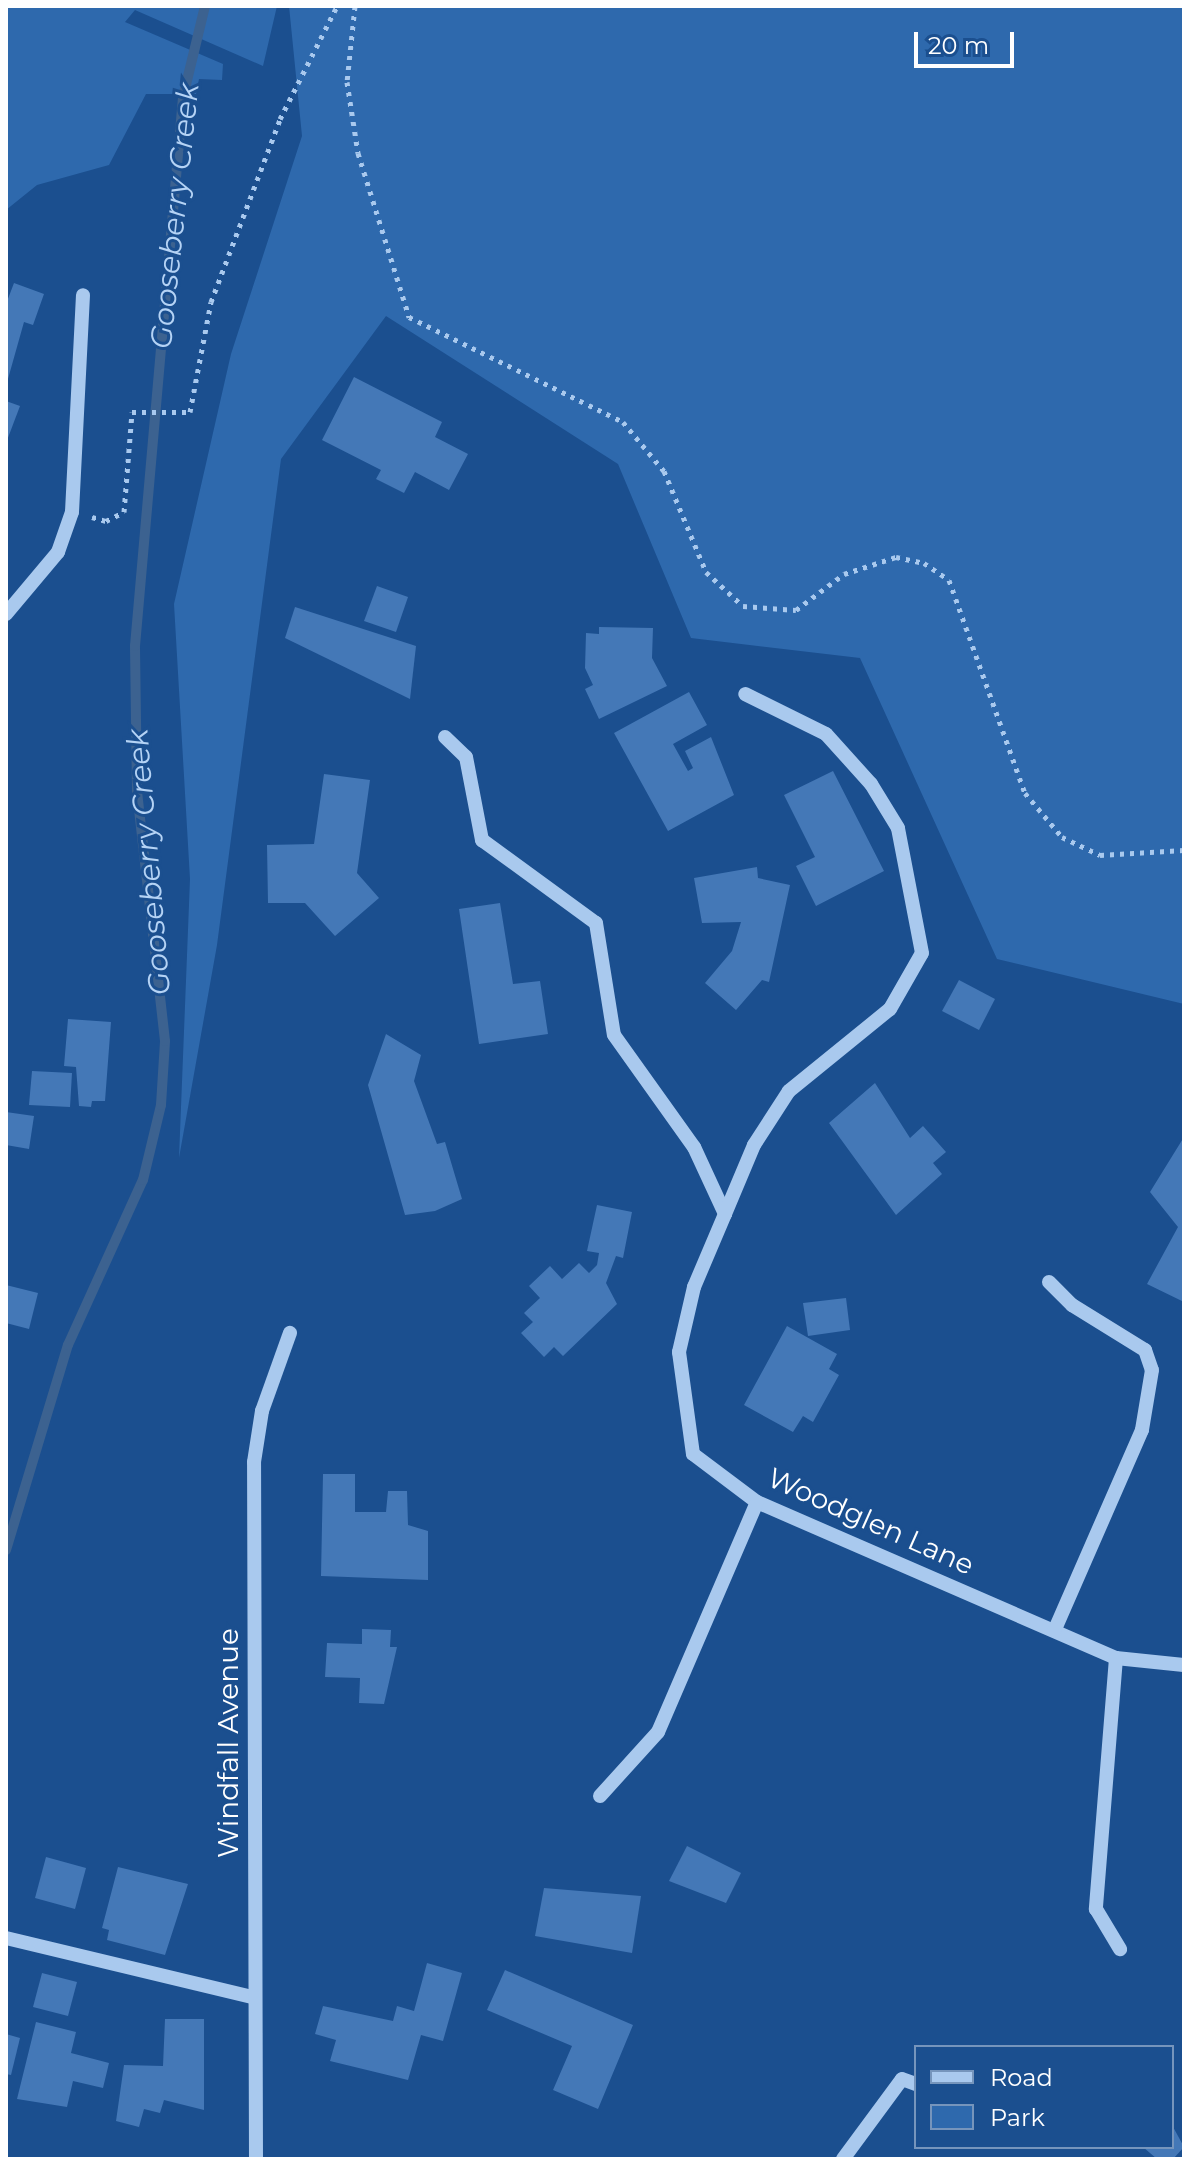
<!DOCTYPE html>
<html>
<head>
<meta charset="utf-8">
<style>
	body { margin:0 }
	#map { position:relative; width:1190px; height:2165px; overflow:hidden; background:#1b4f8f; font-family:Montserrat,sans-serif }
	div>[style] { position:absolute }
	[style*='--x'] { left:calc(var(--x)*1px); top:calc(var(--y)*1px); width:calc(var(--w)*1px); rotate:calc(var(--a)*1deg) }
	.green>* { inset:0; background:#2e69ad }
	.stream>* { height:10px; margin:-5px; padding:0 5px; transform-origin:5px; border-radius:5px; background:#3c6290 }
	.building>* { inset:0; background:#4478b7 }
	.path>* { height:5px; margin-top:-2.5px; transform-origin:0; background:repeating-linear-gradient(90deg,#a9c9ee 0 4px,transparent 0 10px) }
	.minor>* { height:14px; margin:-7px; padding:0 7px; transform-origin:7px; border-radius:7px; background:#a9c9ee }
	span { translate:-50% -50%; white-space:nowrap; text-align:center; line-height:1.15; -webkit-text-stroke:6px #1b4f8f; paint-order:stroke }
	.street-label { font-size:28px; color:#fff }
	.water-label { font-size:30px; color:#b5d3f5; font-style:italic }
	.frame { position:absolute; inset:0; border:8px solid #fff; pointer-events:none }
	.legend { position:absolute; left:914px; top:2045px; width:260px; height:104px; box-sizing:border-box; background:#1b4f8f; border:2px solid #7695bc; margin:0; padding:10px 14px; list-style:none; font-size:24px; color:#fff }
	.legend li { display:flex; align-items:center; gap:16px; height:40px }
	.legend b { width:40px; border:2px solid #7695bc }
	.scale { position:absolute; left:914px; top:32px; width:100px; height:36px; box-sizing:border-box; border:4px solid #fff; border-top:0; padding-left:10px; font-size:24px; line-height:28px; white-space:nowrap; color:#fff; -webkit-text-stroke:6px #1b4f8f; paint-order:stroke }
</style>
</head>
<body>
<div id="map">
	<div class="green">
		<i style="clip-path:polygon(6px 6px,277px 6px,263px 66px,135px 10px,125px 22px,223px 64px,222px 80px,199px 79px,196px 94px,146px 94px,109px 165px,37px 185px,6px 210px)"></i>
		<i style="clip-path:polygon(289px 6px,1184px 6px,1184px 1004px,997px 959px,860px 658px,691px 638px,618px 464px,386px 316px,281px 459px,217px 945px,179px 1158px,190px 879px,174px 604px,231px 354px,302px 136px)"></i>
	</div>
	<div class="stream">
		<i style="--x:6;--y:1550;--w:214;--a:-73.2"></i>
		<i style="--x:68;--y:1345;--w:181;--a:-65.6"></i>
		<i style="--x:143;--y:1180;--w:77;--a:-76.5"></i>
		<i style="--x:161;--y:1105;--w:64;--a:-86.4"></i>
		<i style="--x:165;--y:1041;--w:252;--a:-96.4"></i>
		<i style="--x:137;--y:791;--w:145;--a:-90.8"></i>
		<i style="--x:135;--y:646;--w:551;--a:-85"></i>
		<i style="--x:183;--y:97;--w:94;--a:-76.4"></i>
	</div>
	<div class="building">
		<i style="clip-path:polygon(14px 283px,44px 294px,33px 325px,24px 322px,6px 386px,6px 304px)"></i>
		<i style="clip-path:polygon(354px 377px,442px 422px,435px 437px,468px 454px,449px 490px,415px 472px,404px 493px,376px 479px,381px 470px,322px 440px)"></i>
		<i style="clip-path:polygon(6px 401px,20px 406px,6px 443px)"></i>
		<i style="clip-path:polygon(377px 586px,408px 597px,396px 632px,364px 621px)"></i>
		<i style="clip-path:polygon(295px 607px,416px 646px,410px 699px,285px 638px)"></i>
		<i style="clip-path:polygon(599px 627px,653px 628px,652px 658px,667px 686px,599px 719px,585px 689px,593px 685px,585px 668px,586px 633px,599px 634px)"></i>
		<i style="clip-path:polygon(689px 692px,707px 725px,673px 744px,688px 771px,693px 768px,685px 751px,711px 737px,734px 795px,668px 831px,614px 733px)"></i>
		<i style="clip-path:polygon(833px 771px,884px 871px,816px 906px,796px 866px,815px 857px,784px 795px)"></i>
		<i style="clip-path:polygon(324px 774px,370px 780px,357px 873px,379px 898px,335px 936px,305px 903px,268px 903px,267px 845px,314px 844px)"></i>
		<i style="clip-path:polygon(757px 867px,758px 878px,790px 885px,769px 982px,762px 980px,736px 1010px,705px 983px,732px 951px,741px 922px,702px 923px,694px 878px)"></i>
		<i style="clip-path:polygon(500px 903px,513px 984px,540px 981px,548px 1034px,479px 1044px,459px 909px)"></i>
		<i style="clip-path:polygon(959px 980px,995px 999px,979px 1030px,942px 1011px)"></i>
		<i style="clip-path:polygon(68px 1019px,111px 1022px,105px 1101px,92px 1101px,91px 1107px,79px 1106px,76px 1067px,64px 1066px)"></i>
		<i style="clip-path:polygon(386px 1034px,421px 1055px,414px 1081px,437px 1144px,445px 1142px,462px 1199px,435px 1211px,405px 1215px,368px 1085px)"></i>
		<i style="clip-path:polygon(32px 1071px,72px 1073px,70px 1107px,29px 1105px)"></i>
		<i style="clip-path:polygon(875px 1083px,910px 1138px,923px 1126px,946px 1152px,933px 1163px,942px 1174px,896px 1215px,829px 1123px)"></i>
		<i style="clip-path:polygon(6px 1112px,34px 1116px,29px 1149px,6px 1145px)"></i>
		<i style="clip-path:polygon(1184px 1137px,1184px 1302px,1147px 1284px,1178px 1227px,1150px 1192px)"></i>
		<i style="clip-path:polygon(597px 1205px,632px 1212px,623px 1258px,616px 1256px,606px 1283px,617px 1304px,563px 1356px,554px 1347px,544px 1357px,521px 1333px,533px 1322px,524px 1313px,540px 1298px,529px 1286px,550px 1266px,562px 1279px,579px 1263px,589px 1273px,597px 1265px,599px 1253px,587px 1251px)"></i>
		<i style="clip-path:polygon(6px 1285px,38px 1293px,29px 1329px,6px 1323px)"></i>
		<i style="clip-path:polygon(846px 1298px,850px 1330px,808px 1336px,803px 1303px)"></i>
		<i style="clip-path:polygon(787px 1326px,837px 1354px,829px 1369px,839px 1375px,813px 1422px,803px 1416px,793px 1432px,744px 1405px)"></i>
		<i style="clip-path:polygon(323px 1474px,355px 1474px,355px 1512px,386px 1512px,388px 1491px,407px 1491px,408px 1525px,428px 1531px,428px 1580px,321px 1576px)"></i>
		<i style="clip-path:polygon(362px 1629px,391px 1630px,390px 1647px,397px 1647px,384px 1704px,359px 1703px,360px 1678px,325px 1677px,327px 1643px,362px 1644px)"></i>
		<i style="clip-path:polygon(687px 1846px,741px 1873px,726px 1903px,669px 1881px)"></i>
		<i style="clip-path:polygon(46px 1857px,86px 1868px,75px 1909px,35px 1898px)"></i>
		<i style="clip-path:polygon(118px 1867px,188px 1884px,165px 1955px,107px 1940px,109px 1930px,102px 1928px)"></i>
		<i style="clip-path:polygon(544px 1888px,641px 1896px,632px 1953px,535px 1936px)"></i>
		<i style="clip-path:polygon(427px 1963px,462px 1973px,443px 2041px,421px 2035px,408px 2080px,330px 2061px,336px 2040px,315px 2034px,323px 2006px,393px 2021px,397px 2006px,414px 2011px)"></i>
		<i style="clip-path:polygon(505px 1970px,633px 2025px,598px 2109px,553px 2090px,572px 2046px,487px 2010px)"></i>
		<i style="clip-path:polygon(42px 1973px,77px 1982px,68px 2016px,33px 2007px)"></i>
		<i style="clip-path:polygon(165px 2019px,204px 2019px,204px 2110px,164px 2100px,160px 2113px,144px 2109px,139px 2127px,116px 2121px,124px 2065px,163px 2066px)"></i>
		<i style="clip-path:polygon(36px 2022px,76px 2032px,71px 2053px,109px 2063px,103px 2088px,73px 2081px,67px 2107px,17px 2099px)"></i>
		<i style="clip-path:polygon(6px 2034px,20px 2038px,11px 2075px,6px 2074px)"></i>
		<i style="clip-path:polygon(1172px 2125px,1184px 2147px,1173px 2159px,1157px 2159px,1143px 2147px,1172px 2147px)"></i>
	</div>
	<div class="path">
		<i style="--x:355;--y:6;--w:76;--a:96"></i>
		<i style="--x:347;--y:82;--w:72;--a:81.2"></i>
		<i style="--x:358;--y:153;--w:172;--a:72.7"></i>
		<i style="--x:409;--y:317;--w:238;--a:26.1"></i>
		<i style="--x:623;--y:422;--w:64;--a:50.1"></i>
		<i style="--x:664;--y:471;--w:109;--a:67.4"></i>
		<i style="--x:706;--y:572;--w:50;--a:42.6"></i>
		<i style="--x:743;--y:606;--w:53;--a:4.3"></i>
		<i style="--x:796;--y:610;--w:60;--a:-36.9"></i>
		<i style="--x:844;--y:574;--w:55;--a:-18.1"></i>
		<i style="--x:896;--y:557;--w:29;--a:12"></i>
		<i style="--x:924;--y:563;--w:30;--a:34"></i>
		<i style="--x:949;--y:580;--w:226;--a:70.4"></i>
		<i style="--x:1025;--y:793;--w:57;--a:49.9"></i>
		<i style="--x:1062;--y:837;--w:42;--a:25.3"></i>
		<i style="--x:1100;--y:855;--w:84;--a:-3.4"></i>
		<i style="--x:92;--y:517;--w:15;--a:16"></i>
		<i style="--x:106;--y:521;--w:20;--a:-27"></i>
		<i style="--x:124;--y:512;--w:100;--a:-85.4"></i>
		<i style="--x:132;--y:412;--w:58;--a:0"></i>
		<i style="--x:190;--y:412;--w:112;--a:-79.2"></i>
		<i style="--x:211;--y:302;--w:196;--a:-69.3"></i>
		<i style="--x:280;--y:119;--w:127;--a:-63.2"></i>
	</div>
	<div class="minor">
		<i style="--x:6;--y:614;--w:81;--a:-50"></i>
		<i style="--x:58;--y:552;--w:42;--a:-70.7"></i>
		<i style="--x:72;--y:512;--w:217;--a:-87.1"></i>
		<i style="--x:445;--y:737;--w:29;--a:44"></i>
		<i style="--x:466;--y:757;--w:85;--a:79.1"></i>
		<i style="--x:482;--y:840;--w:141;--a:36.1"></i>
		<i style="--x:596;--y:923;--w:113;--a:80.9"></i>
		<i style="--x:614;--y:1035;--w:138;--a:54.5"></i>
		<i style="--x:694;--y:1147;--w:74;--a:65.2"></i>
		<i style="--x:725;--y:1214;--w:79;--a:113"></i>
		<i style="--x:694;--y:1287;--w:67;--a:103"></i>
		<i style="--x:679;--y:1352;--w:103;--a:82.2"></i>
		<i style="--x:693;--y:1454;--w:80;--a:36.9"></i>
		<i style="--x:757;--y:1502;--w:391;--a:23.5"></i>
		<i style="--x:1116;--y:1658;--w:68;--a:5.9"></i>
		<i style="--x:725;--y:1214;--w:75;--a:-67.2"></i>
		<i style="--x:754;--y:1145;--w:64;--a:-57.1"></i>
		<i style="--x:789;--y:1091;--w:130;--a:-39.1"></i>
		<i style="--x:890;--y:1009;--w:64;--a:-60.3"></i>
		<i style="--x:922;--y:953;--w:127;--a:-100.9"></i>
		<i style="--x:898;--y:828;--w:52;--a:-121.5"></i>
		<i style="--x:871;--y:784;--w:67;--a:-132"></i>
		<i style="--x:826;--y:734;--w:90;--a:-153.7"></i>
		<i style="--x:1049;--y:1282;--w:33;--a:45"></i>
		<i style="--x:1072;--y:1305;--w:86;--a:31.7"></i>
		<i style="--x:1145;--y:1350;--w:21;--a:71"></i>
		<i style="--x:1152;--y:1370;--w:61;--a:99.5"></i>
		<i style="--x:1142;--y:1430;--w:219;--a:113.6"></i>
		<i style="--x:1116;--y:1658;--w:252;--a:94.6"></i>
		<i style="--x:1096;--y:1909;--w:47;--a:59"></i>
		<i style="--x:600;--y:1796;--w:86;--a:-47.8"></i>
		<i style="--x:658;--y:1732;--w:250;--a:-66.7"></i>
		<i style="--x:6;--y:1938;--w:256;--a:13.5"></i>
		<i style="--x:256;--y:2159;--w:697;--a:-90.16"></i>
		<i style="--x:254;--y:1462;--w:52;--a:-81.1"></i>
		<i style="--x:262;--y:1411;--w:83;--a:-70.3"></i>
		<i style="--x:843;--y:2159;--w:99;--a:-53.6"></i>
		<i style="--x:902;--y:2079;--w:15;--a:20"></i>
	</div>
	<div class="street-label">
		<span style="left:871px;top:1521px;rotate:24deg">Woodglen Lane</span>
		<span style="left:228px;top:1743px;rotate:-90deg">Windfall Avenue</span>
	</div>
	<div class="water-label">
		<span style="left:175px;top:216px;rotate:-84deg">Gooseberry Creek</span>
		<span style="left:149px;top:862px;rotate:-95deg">Gooseberry Creek</span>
	</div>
	<div class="frame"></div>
	<ul class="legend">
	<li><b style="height:10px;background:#a9c9ee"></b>Road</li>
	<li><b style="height:22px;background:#2e69ad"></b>Park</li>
	</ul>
	<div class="scale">20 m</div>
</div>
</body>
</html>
